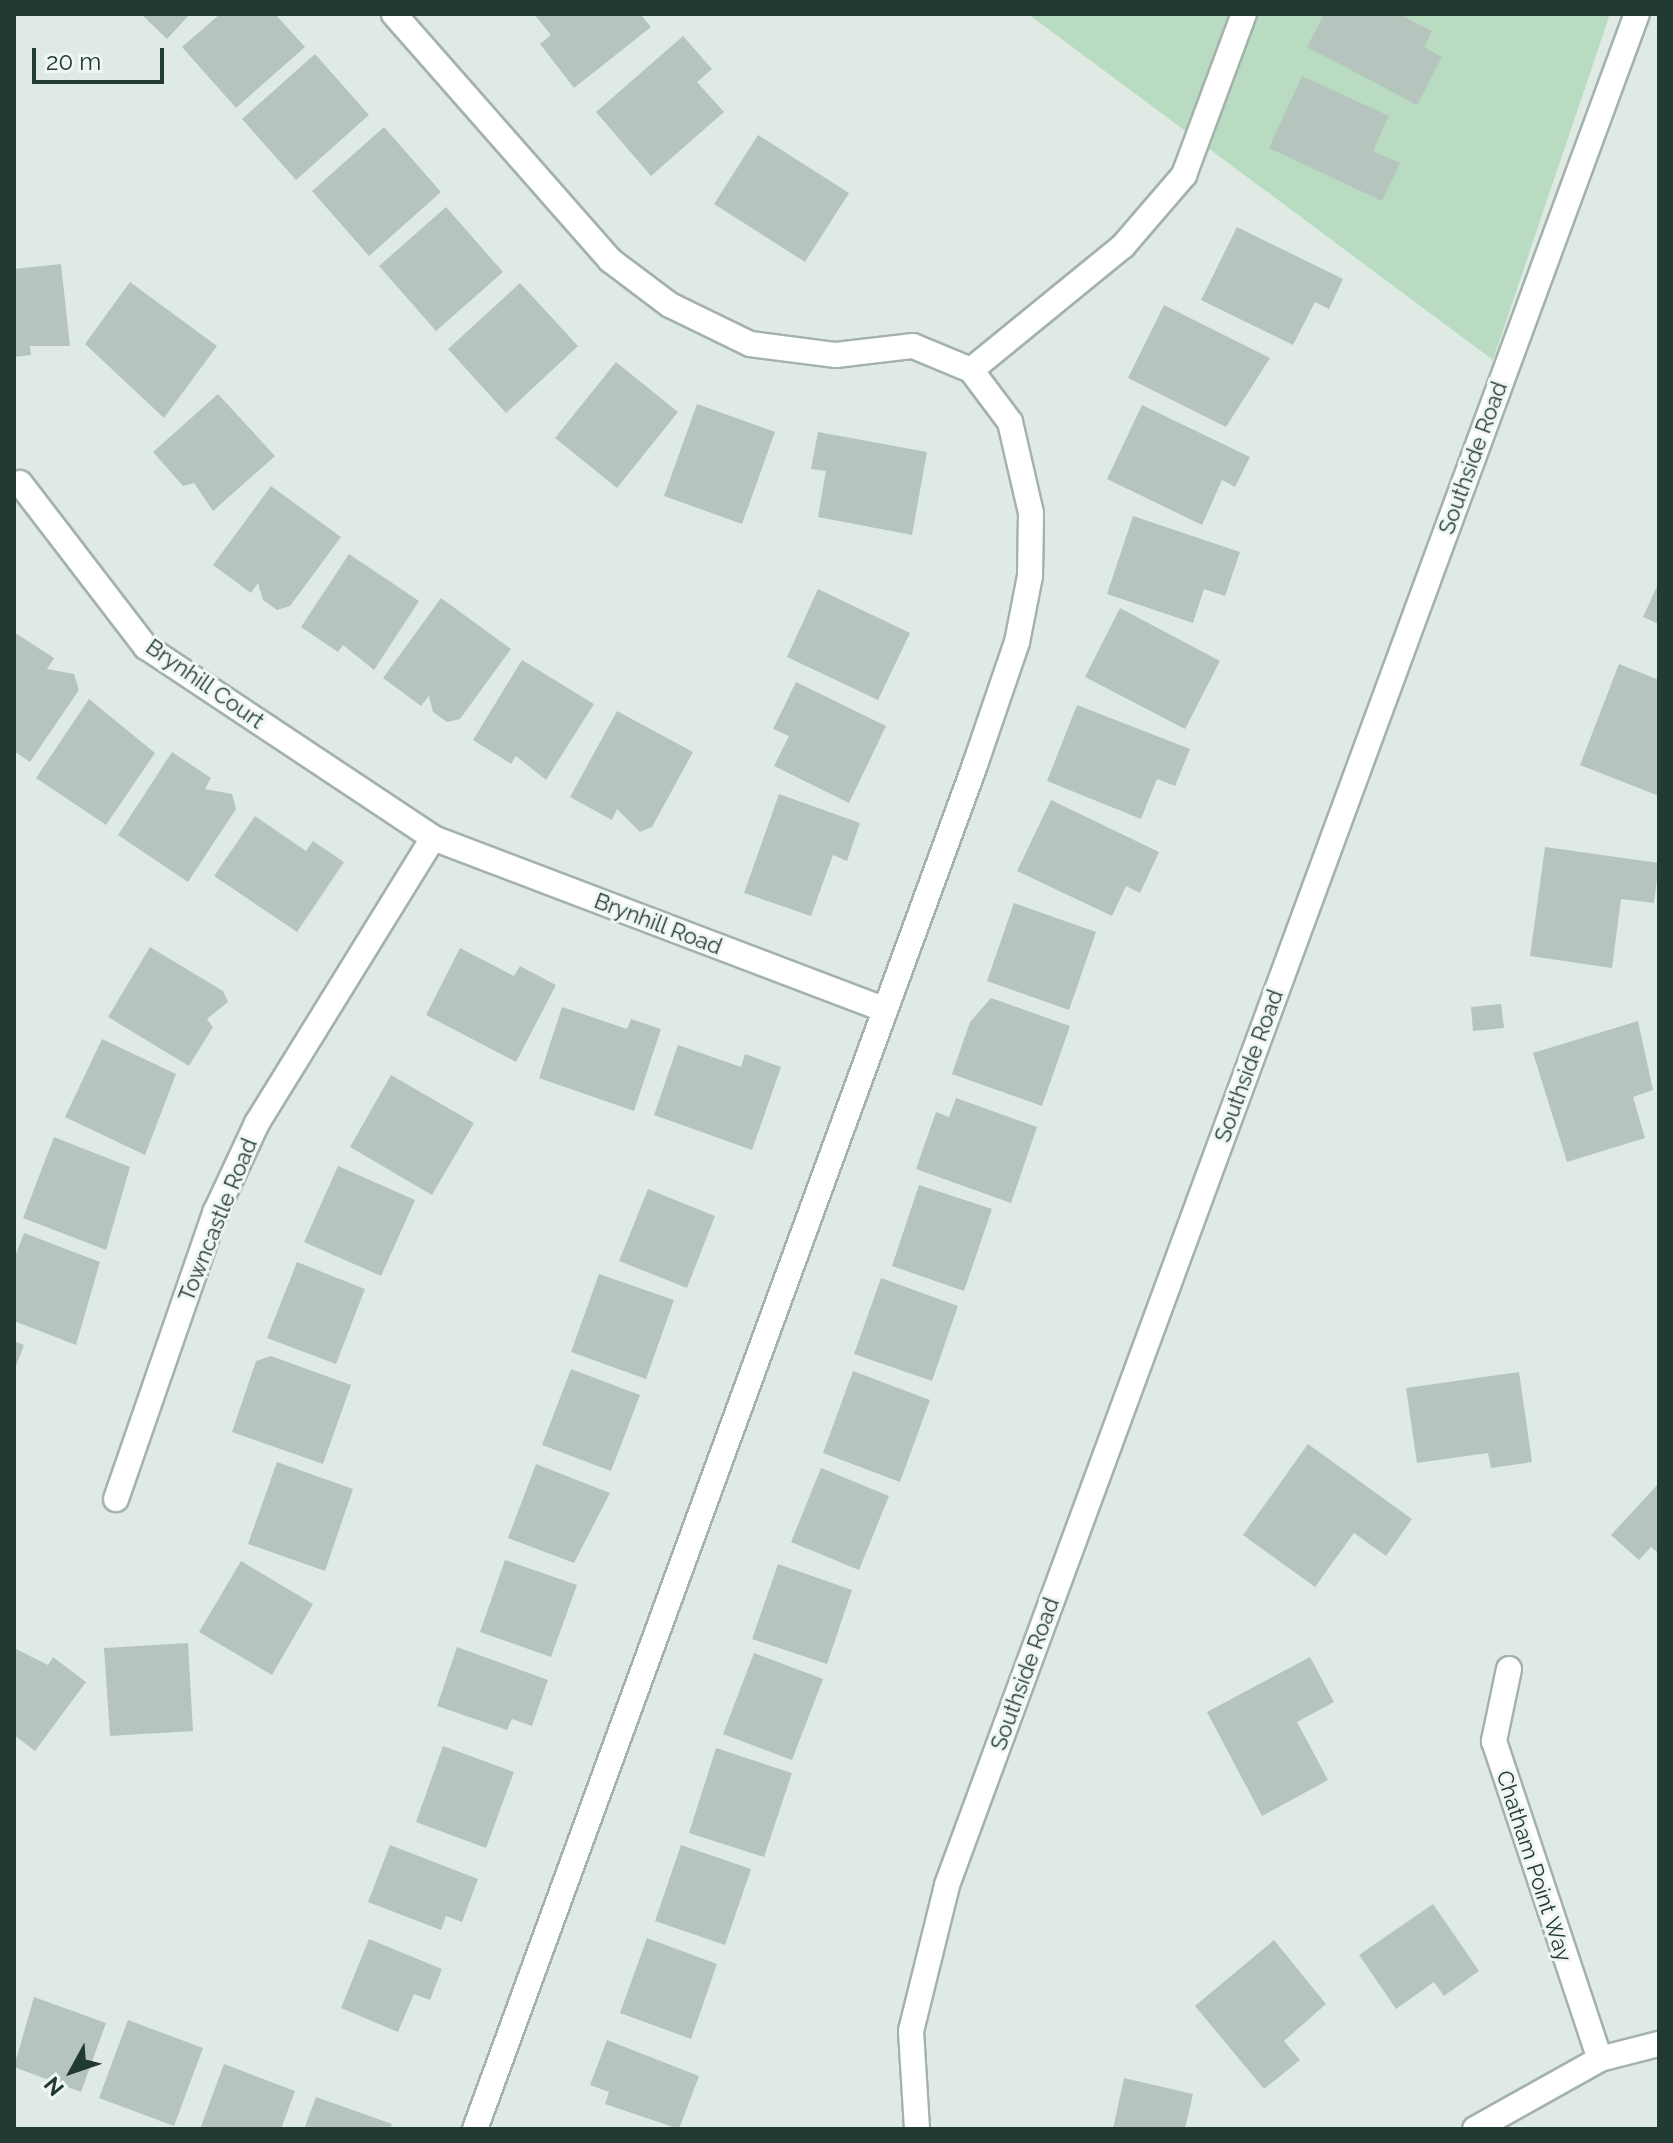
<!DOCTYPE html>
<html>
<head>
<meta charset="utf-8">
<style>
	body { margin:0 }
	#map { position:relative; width:1673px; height:2143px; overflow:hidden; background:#e0eae5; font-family:Raleway,sans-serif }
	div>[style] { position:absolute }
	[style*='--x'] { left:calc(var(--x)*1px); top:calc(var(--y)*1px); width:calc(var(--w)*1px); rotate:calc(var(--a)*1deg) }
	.green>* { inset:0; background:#b9dbc1 }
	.building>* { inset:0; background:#b5c5be }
	.roads { filter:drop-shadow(2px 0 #a3b2ac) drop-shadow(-2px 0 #a3b2ac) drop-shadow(0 2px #a3b2ac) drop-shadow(0 -2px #a3b2ac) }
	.service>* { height:24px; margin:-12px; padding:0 12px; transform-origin:12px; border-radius:12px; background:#fff }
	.minor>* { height:24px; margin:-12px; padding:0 12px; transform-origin:12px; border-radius:12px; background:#fff }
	span { translate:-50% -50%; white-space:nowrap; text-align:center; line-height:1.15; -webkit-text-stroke:6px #f0f7f3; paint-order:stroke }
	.street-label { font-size:22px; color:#213a33 }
	.frame { position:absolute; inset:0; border:16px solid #213a33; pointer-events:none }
	.north { position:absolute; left:32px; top:2031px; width:80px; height:80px; -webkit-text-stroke:6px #f0f7f3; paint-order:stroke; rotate:230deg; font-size:22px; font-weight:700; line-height:32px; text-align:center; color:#213a33 }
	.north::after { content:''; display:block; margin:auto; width:28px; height:36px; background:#213a33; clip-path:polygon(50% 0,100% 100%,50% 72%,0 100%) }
	.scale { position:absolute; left:32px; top:48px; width:132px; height:36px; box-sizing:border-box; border:4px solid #213a33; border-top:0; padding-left:10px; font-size:24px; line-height:28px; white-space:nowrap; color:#213a33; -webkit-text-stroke:6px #f0f7f3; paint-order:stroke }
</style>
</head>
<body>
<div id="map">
	<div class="green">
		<i style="clip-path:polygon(1028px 14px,1610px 14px,1493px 360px)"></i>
	</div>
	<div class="building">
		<i style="clip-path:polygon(141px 14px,190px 14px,167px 39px)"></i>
		<i style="clip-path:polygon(220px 14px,275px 14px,305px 47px,236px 108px,182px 47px)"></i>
		<i style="clip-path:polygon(534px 14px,640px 14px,651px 27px,574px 88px,540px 44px,551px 35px)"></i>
		<i style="clip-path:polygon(1324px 14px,1399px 14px,1432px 31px,1424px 47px,1442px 57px,1417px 105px,1307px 47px)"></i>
		<i style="clip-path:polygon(683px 36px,712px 69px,697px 82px,724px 112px,651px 176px,596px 112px)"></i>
		<i style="clip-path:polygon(315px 54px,369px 115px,296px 180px,242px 119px)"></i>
		<i style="clip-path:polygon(1302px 76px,1389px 116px,1373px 151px,1400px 163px,1382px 201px,1269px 148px)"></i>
		<i style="clip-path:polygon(384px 127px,441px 192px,369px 256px,312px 191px)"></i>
		<i style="clip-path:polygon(758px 135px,849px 193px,805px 262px,714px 204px)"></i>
		<i style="clip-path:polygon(446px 207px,503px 272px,436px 331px,379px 266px)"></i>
		<i style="clip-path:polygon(1237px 227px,1343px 279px,1329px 309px,1315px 302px,1293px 345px,1201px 300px)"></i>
		<i style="clip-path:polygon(61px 264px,70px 346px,30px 346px,31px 355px,14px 357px,14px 269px)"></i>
		<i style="clip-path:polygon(130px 282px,217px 346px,164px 418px,85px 344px)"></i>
		<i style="clip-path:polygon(520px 283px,578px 346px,506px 413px,448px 349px)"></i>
		<i style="clip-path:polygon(1164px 305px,1270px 358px,1226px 427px,1128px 378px)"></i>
		<i style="clip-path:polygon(616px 362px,678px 412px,617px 488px,555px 438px)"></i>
		<i style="clip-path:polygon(218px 394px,275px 456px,213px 511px,194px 483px,183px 486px,153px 452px)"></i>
		<i style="clip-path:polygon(697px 404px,775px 432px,742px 524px,664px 496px)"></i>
		<i style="clip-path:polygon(1142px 405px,1250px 457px,1235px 487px,1222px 480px,1202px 525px,1107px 479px)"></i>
		<i style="clip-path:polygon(818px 432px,927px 452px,912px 535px,818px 517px,826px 471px,811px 469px)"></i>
		<i style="clip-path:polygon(271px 486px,341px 537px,290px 606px,277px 610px,263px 600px,258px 583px,251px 593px,213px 565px)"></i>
		<i style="clip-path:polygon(1133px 516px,1240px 552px,1225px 596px,1204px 589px,1193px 623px,1107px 594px)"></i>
		<i style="clip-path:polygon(349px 554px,419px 601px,374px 670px,343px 645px,338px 652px,301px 627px)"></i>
		<i style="clip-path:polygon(1659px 582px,1659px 624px,1643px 617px)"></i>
		<i style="clip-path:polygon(818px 589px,910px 633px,878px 700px,787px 657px)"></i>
		<i style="clip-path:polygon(441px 598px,511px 649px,460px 719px,447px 722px,433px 712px,429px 696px,421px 706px,383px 678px)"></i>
		<i style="clip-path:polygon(1120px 608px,1220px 661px,1185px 729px,1085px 677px)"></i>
		<i style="clip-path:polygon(14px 632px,54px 658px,47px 669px,74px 674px,79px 690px,30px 762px,14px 751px)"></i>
		<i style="clip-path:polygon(522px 660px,594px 704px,546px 780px,516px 756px,511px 764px,473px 740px)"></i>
		<i style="clip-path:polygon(1619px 664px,1659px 680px,1659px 796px,1580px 765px)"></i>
		<i style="clip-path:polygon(796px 682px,886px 726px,849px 803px,774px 766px,789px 736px,773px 729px)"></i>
		<i style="clip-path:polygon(89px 699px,155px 753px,106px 825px,36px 778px)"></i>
		<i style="clip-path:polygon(1077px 705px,1190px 749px,1175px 786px,1157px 779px,1141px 819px,1047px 781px)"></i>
		<i style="clip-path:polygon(617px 711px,693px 752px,652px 827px,640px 832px,617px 809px,612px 820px,570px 797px)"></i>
		<i style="clip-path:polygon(172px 752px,211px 778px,205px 789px,232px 794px,236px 809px,188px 882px,118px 835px)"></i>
		<i style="clip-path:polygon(779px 794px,860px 823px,847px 861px,833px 855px,811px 916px,744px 893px)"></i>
		<i style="clip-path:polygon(1051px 800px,1159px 852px,1140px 893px,1126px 886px,1112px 916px,1017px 871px)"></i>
		<i style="clip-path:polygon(255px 816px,306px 851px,313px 841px,344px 862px,297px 932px,214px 876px)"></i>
		<i style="clip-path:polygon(1545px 847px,1659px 863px,1654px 903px,1621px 899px,1612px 968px,1530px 956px)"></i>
		<i style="clip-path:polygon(1014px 903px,1096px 932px,1069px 1010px,987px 981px)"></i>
		<i style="clip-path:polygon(150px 947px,223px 991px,228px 1002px,207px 1019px,213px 1027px,189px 1066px,108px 1017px)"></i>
		<i style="clip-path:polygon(460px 948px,514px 976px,520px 966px,556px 985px,516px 1062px,426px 1015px)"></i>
		<i style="clip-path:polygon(991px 998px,1070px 1026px,1042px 1106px,952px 1074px,970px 1022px)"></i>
		<i style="clip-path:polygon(1501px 1004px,1504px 1028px,1473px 1031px,1471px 1007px)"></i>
		<i style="clip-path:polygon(562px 1007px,627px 1029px,631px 1019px,661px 1029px,634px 1111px,539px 1078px)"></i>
		<i style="clip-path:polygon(1638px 1021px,1653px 1090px,1633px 1097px,1645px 1138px,1567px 1162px,1533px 1053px)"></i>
		<i style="clip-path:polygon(102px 1039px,176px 1074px,145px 1155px,65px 1117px)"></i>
		<i style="clip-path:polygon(678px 1045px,741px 1067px,745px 1054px,781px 1067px,752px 1150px,654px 1115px)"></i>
		<i style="clip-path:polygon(391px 1075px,474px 1123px,432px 1195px,350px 1147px)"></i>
		<i style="clip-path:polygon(956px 1098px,1037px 1127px,1011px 1203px,916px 1169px,936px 1112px,949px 1117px)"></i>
		<i style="clip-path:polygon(54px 1137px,130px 1167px,106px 1250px,23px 1218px)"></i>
		<i style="clip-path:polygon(338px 1166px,415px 1200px,381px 1276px,304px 1242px)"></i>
		<i style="clip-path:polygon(919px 1185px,992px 1209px,964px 1291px,892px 1266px)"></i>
		<i style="clip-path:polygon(648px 1189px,715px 1216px,687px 1288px,619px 1261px)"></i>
		<i style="clip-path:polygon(24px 1233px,100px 1262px,76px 1345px,14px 1321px,14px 1259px)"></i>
		<i style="clip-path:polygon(297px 1262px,365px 1289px,336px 1364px,267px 1338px)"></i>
		<i style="clip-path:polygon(599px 1274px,674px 1300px,646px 1379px,571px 1352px)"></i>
		<i style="clip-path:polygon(881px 1278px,958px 1306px,932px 1381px,854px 1354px)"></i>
		<i style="clip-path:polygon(14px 1341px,24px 1345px,14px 1371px)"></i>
		<i style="clip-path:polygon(271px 1356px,351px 1385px,323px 1464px,232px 1432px,256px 1361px)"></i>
		<i style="clip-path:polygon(571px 1369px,640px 1395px,611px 1471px,542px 1445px)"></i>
		<i style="clip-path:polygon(853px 1371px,930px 1400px,900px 1482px,823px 1453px)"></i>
		<i style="clip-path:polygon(1519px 1372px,1532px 1462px,1491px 1468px,1488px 1453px,1417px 1463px,1406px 1388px)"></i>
		<i style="clip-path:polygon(1308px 1444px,1412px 1519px,1386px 1556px,1354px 1533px,1315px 1587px,1243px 1535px)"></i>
		<i style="clip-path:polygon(277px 1462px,353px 1489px,325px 1571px,248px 1544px)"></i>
		<i style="clip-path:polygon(536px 1464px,610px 1493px,574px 1563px,508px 1538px)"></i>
		<i style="clip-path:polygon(821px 1468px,889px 1496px,859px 1570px,791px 1542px)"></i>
		<i style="clip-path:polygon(1659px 1483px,1659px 1554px,1651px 1547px,1639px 1560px,1611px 1535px)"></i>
		<i style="clip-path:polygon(505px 1560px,577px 1585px,551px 1657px,480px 1632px)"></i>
		<i style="clip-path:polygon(241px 1561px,313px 1604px,272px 1675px,199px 1632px)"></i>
		<i style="clip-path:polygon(778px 1564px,852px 1590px,827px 1664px,752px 1639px)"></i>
		<i style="clip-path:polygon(188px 1643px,193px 1731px,110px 1736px,104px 1648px)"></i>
		<i style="clip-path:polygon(457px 1647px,548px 1680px,532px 1726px,512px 1719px,507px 1730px,437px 1706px)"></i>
		<i style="clip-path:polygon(14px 1648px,48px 1665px,53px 1657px,86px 1682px,35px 1751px,14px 1735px)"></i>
		<i style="clip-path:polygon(754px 1653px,823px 1679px,792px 1760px,723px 1734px)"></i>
		<i style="clip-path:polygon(1310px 1657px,1334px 1702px,1297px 1722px,1328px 1780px,1262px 1816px,1207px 1712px)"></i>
		<i style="clip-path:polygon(443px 1746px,514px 1772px,486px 1848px,416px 1822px)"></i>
		<i style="clip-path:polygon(716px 1748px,792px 1773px,764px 1857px,689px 1833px)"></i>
		<i style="clip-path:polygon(390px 1845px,478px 1879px,462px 1922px,446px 1916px,441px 1930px,368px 1902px)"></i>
		<i style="clip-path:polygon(681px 1845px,751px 1869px,725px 1945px,655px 1921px)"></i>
		<i style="clip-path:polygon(1433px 1904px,1479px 1971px,1444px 1996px,1434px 1982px,1396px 2009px,1359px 1955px)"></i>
		<i style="clip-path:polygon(647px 1938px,717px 1964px,691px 2039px,620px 2013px)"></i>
		<i style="clip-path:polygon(369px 1939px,442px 1969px,430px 2000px,414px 1994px,398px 2032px,341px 2008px)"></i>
		<i style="clip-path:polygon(1274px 1940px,1326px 2004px,1284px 2041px,1300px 2060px,1264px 2089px,1195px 2006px)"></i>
		<i style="clip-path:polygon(34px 1997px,106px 2023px,81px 2092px,14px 2067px)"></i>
		<i style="clip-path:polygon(128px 2020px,203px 2048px,174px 2126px,99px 2098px)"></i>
		<i style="clip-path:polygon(607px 2040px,699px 2076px,679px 2129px,605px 2104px,609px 2092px,590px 2085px)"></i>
		<i style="clip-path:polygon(224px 2064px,295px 2091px,281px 2129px,200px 2129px)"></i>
		<i style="clip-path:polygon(1124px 2078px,1193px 2094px,1185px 2129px,1113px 2129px)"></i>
		<i style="clip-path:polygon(316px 2097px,392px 2124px,390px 2129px,304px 2129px)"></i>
	</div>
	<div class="roads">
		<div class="service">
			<i style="--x:917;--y:2129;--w:98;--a:-93.5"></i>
			<i style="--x:911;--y:2031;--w:150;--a:-76.1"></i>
			<i style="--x:947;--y:1885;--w:1994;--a:-69.76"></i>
		</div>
		<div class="minor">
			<i style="--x:394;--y:14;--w:327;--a:48.7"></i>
			<i style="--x:610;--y:260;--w:75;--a:36.9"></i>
			<i style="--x:670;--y:305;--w:89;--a:26"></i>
			<i style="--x:750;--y:344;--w:87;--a:7.3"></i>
			<i style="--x:836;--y:355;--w:78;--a:-6.7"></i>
			<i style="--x:913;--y:346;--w:63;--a:22.5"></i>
			<i style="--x:971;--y:370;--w:65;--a:53.1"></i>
			<i style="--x:1010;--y:422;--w:93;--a:77"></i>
			<i style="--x:1031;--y:513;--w:63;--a:90.9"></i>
			<i style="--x:1030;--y:576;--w:67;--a:101.1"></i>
			<i style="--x:1017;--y:642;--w:130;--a:108.9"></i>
			<i style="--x:975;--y:765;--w:1453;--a:110.13"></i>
			<i style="--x:971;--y:370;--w:196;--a:-39.2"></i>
			<i style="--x:1123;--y:246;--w:94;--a:-49.3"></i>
			<i style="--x:1184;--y:175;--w:172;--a:-69.6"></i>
			<i style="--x:20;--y:483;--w:207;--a:52.5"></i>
			<i style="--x:146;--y:647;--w:345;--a:33.6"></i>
			<i style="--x:433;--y:838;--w:480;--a:20.8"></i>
			<i style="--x:116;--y:1499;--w:305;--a:-70.9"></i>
			<i style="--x:216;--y:1211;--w:97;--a:-65"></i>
			<i style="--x:257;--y:1123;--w:335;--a:-58.3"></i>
			<i style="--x:1509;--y:1669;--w:74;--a:101.8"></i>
			<i style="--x:1494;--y:1741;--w:335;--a:71.6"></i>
			<i style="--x:1475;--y:2129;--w:143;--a:-29.2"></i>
			<i style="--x:1600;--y:2059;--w:61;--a:-14.3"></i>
		</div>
	</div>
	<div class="street-label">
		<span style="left:1473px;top:458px;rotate:-70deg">Southside Road</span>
		<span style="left:205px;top:684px;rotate:35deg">Brynhill Court</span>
		<span style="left:658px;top:924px;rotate:21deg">Brynhill Road</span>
		<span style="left:1249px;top:1066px;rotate:-70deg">Southside Road</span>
		<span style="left:218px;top:1220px;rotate:-68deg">Towncastle Road</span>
		<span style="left:1025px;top:1674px;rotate:-70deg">Southside Road</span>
		<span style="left:1534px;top:1866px;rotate:72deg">Chatham Point Way</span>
	</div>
	<div class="frame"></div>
	<div class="north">N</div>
	<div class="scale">20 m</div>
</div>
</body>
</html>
